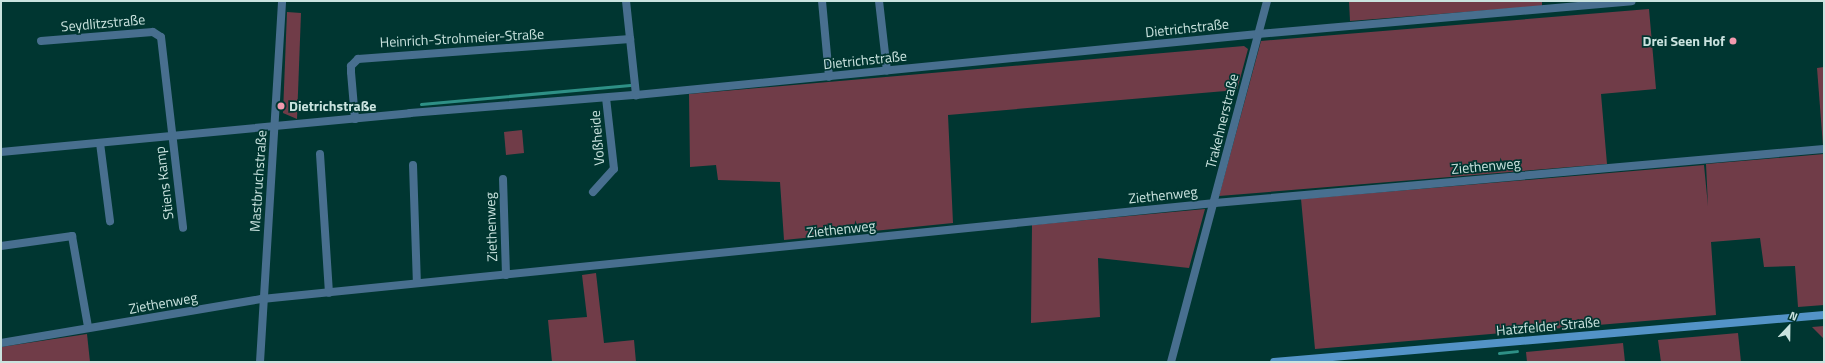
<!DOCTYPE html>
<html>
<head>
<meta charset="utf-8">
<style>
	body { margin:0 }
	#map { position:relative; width:1825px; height:363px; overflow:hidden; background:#003631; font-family:"Titillium Web",sans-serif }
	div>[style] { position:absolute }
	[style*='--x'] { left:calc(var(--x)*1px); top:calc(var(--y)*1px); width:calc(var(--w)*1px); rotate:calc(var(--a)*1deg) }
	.green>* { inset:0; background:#703c48 }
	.stream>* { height:3px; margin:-1.5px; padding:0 1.5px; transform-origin:1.5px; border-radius:1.5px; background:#2e9086 }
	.street>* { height:8px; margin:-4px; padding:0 4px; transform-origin:4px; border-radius:4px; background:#486f8f }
	.secondary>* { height:8px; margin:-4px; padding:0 4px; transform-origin:4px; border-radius:4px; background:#5393c7 }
	.dots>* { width:11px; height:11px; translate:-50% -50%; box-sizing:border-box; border:2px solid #003631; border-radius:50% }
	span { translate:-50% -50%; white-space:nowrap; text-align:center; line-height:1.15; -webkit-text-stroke:3.5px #003631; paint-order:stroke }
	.street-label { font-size:14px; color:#cae3df }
	.poi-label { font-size:14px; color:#cae3df; font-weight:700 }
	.right { translate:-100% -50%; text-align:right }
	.left { translate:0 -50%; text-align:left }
	.frame { position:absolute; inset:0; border:2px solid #cae3df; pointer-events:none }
	.north { position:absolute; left:1769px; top:307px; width:40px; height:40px; -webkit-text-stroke:3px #003631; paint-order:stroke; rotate:22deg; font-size:11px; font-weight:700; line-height:16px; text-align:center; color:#cae3df }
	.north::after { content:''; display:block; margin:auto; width:14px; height:18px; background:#cae3df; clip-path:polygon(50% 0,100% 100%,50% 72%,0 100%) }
</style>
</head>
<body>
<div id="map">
	<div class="green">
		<i style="clip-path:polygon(1349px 1px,1542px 1px,1542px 6px,1350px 21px)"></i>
		<i style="clip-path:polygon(1649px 9px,1656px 89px,1601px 94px,1607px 164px,1219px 196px,1261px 41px)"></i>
		<i style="clip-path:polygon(287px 12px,301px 13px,297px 119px,283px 113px)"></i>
		<i style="clip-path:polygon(1244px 46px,1248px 49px,1237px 90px,948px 115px,953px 223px,784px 240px,780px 182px,718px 180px,716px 165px,690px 167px,689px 94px)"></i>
		<i style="clip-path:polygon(1824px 67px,1824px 146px,1823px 146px,1817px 68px)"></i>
		<i style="clip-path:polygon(522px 130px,524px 153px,506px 155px,504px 132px)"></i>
		<i style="clip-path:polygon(1824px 154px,1824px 305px,1798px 307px,1795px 266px,1764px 267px,1760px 238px,1711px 242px,1716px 315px,1315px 349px,1301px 199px,1704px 165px,1708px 206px,1706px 164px)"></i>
		<i style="clip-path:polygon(1205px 209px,1189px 268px,1098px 258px,1100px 317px,1031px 323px,1032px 225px)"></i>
		<i style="clip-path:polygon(596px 273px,604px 343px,634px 340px,636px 362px,552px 362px,548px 320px,587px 317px,582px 275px)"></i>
		<i style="clip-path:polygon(1824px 326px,1824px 345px,1823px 338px,1812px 327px)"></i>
		<i style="clip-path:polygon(1738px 333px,1741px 362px,1661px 362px,1658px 340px)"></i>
		<i style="clip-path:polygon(87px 334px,90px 362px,2px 362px,1px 347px)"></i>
		<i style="clip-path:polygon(1623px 343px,1625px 362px,1527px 362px,1526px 352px)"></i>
	</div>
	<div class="stream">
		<i style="--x:421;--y:104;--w:210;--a:-5.2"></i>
		<i style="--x:1499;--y:353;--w:18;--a:-6"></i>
	</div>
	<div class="street">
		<i style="--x:626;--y:1;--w:95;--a:83.9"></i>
		<i style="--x:822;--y:1;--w:76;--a:84.7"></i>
		<i style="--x:879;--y:1;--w:70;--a:83.5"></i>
		<i style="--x:41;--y:41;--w:112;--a:-4.6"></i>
		<i style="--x:153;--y:32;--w:9;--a:32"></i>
		<i style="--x:161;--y:37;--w:192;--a:83.4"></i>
		<i style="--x:355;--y:119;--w:47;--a:-94.9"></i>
		<i style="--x:351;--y:72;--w:6;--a:-90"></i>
		<i style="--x:351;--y:66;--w:10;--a:-45"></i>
		<i style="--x:358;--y:59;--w:273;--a:-4.2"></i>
		<i style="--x:100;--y:143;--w:79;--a:82.7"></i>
		<i style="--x:1;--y:152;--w:411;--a:-5.4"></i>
		<i style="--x:410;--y:113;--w:227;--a:-4.6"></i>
		<i style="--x:636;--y:95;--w:625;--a:-5.6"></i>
		<i style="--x:1258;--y:34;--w:375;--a:-5"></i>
		<i style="--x:320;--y:154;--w:139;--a:86.3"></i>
		<i style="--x:413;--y:165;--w:118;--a:88.1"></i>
		<i style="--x:503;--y:179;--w:96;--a:88.2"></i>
		<i style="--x:593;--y:192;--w:31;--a:-48"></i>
		<i style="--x:614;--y:169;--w:71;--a:-96.4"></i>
		<i style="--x:1;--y:246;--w:72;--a:-8"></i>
		<i style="--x:72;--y:236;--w:92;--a:80"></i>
		<i style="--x:1;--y:343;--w:265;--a:-9.6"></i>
		<i style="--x:262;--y:299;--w:958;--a:-5.75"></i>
		<i style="--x:1215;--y:203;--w:611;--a:-5.07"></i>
		<i style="--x:260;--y:362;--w:362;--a:-86.5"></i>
		<i style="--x:1171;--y:362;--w:374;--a:-75.1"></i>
	</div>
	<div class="secondary">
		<i style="--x:1274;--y:362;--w:552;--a:-4.88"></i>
	</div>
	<div class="dots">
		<i style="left:1733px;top:41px;background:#f29aae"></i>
		<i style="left:281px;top:106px;background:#f29aae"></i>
	</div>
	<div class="street-label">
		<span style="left:103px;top:23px;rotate:-5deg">Seydlitzstraße</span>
		<span style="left:1187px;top:28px;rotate:-6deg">Dietrichstraße</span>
		<span style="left:462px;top:38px;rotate:-3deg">Heinrich-Strohmeier-Straße</span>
		<span style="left:865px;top:60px;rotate:-6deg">Dietrichstraße</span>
		<span style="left:1222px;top:121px;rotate:-76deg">Trakehnerstraße</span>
		<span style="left:597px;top:138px;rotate:-95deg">Voßheide</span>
		<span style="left:1486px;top:166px;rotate:-5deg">Ziethenweg</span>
		<span style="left:258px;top:181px;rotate:-86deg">Mastbruchstraße</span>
		<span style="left:164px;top:183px;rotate:-97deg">Stiens Kamp</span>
		<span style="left:1163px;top:195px;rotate:-6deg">Ziethenweg</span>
		<span style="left:491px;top:227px;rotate:-92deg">Ziethenweg</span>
		<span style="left:841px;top:229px;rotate:-6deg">Ziethenweg</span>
		<span style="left:163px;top:303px;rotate:-10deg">Ziethenweg</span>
		<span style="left:1548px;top:326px;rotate:-5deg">Hatzfelder Straße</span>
	</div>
	<div class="poi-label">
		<span class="right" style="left:1725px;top:41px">Drei Seen Hof</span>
		<span class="left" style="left:289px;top:106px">Dietrichstraße</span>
	</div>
	<div class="frame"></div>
	<div class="north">N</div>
</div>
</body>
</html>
